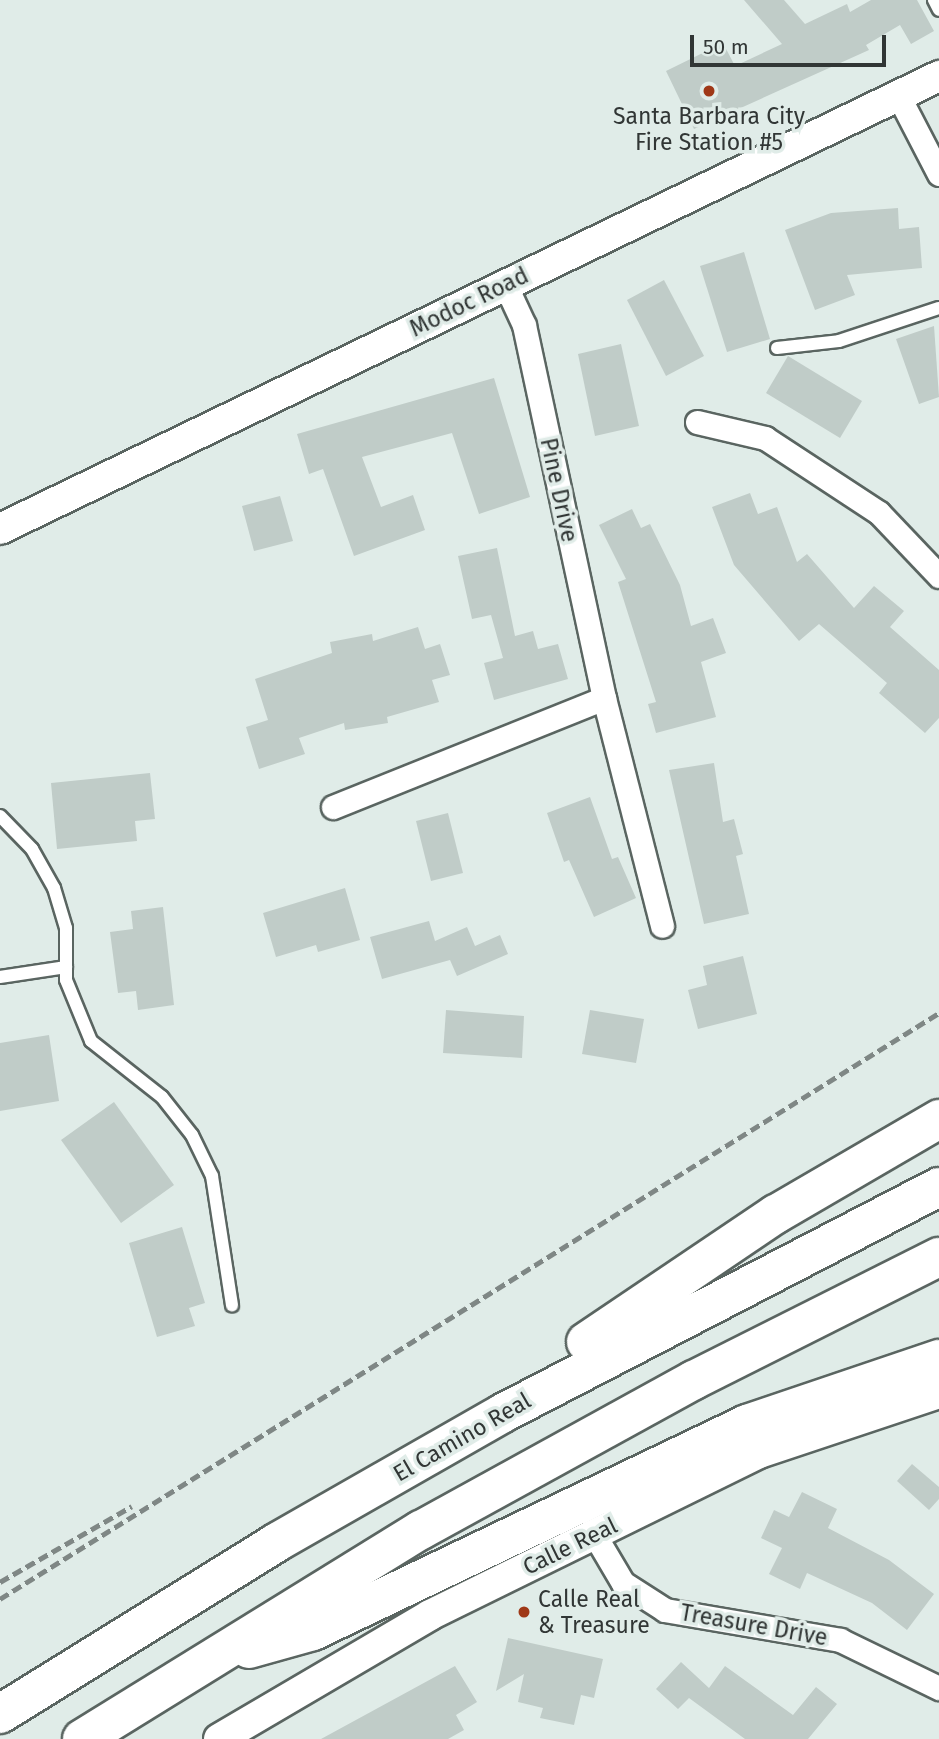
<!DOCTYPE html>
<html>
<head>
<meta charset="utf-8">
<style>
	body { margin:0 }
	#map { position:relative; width:939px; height:1739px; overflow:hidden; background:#e0ece8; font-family:"Fira Sans",sans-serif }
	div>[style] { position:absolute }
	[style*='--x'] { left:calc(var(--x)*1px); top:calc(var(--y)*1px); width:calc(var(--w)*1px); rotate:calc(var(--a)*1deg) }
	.building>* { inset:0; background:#c0ccc8 }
	.roads { filter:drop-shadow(2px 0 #5a6561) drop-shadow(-2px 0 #5a6561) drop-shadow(0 2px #5a6561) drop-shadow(0 -2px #5a6561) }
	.service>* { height:12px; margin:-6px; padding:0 6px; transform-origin:6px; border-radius:6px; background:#fff }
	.minor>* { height:23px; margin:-11.5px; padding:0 11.5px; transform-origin:11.5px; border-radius:11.5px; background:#fff }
	.tertiary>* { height:30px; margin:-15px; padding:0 15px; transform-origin:15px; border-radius:15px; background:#fff }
	.motorway>* { height:38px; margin:-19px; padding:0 19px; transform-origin:19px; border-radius:19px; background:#fff }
	.rail>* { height:5px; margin-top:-2.5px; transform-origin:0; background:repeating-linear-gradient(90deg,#7f8785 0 10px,transparent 0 15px) }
	.dots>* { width:19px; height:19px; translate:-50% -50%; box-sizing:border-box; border:4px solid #e0ece8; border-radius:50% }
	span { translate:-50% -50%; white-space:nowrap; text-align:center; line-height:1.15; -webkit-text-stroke:7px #e0ece8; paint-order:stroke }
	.poi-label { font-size:23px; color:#313635 }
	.left { translate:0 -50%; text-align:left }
	.street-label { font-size:23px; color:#313635 }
	.scale { position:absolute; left:690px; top:35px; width:196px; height:32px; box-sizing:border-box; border:4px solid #313635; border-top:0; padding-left:9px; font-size:21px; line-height:24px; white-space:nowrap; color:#313635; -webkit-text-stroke:5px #e0ece8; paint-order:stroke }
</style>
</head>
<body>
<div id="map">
	<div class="building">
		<i style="clip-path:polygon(744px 0,784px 0,805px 24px,847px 4px,850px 12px,871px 0,917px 0,934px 31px,911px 44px,900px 25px,866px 45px,869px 50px,694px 129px,666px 71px,723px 43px,735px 66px,782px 44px)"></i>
		<i style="clip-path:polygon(898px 208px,899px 229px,919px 227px,922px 268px,847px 275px,855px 295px,815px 310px,785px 230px,831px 213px)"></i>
		<i style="clip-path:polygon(744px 252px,770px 339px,727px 352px,700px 266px)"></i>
		<i style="clip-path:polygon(664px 280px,704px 356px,666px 376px,627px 300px)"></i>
		<i style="clip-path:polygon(934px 326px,939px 397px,919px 404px,896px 339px)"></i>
		<i style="clip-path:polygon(621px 344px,639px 426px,595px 436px,578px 354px)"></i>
		<i style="clip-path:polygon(788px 356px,862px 401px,840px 438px,766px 393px)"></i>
		<i style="clip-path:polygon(494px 378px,530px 497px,479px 514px,452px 433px,362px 457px,381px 507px,413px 495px,425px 530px,354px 556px,323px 469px,309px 474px,297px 434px)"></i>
		<i style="clip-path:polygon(750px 493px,758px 514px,777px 507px,797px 562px,807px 554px,854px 608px,874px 586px,904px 611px,890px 627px,939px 670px,939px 718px,925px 733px,879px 693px,887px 683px,819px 624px,799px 641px,734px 565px,712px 507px)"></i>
		<i style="clip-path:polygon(280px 496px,293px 541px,254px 551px,242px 506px)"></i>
		<i style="clip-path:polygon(632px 509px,641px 528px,650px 524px,680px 585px,691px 626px,713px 618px,726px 653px,701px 662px,716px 717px,656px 733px,648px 704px,656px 702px,618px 582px,626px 579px,599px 525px)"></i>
		<i style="clip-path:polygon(497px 548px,515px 636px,533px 631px,538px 649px,558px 644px,568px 679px,494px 700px,484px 663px,503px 658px,491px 615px,472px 619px,458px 556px)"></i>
		<i style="clip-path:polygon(418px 627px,425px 649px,440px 644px,450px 675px,432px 680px,439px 702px,387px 717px,388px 723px,345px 730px,344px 723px,299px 738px,305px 754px,259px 769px,246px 727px,268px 720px,255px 679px,332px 653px,330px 642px,372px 634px,373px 641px)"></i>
		<i style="clip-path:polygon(714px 763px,723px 822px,734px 819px,743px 854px,736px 856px,749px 914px,704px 924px,669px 770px)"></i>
		<i style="clip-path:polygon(150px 773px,155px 819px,135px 821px,137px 841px,57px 849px,51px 783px)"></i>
		<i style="clip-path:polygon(590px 797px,612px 859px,618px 857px,636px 898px,594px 917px,569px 860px,564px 862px,547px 813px)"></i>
		<i style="clip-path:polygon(448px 813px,463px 873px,431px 881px,416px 821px)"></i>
		<i style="clip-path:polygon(345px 888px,360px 940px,318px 952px,316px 945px,276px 957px,263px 913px)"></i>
		<i style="clip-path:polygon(163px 907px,174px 1005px,138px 1010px,136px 991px,118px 993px,110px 932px,133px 929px,131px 911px)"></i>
		<i style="clip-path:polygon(429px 921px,435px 941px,467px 927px,475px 946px,500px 935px,508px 954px,457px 976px,450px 960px,382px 979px,370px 937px)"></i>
		<i style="clip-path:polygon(743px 956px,757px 1014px,698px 1029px,688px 990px,707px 985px,703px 966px)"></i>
		<i style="clip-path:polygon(446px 1010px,524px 1016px,522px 1058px,443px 1053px)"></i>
		<i style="clip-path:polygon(590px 1010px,644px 1019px,636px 1063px,582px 1054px)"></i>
		<i style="clip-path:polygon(49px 1035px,59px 1101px,0 1111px,0 1043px)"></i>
		<i style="clip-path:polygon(114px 1102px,174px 1185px,121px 1223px,61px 1140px)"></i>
		<i style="clip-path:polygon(182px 1227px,205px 1303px,189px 1308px,195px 1326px,157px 1337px,129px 1243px)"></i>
		<i style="clip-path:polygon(912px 1464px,939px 1487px,939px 1499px,929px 1510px,897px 1481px)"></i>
		<i style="clip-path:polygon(802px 1492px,837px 1509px,828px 1528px,889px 1560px,934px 1594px,907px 1630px,872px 1603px,807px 1573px,800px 1589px,769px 1574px,782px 1548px,761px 1538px,774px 1510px,789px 1517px)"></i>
		<i style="clip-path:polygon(508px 1638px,603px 1659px,594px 1698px,581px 1695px,574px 1725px,540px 1718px,543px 1708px,518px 1702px,524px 1674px,496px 1691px)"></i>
		<i style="clip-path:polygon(681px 1662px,709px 1688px,725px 1666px,793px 1715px,816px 1687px,837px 1704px,808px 1739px,745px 1739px,689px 1698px,678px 1709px,656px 1689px)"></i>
		<i style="clip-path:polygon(455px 1666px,477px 1702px,456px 1715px,464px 1730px,448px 1739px,321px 1739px)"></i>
	</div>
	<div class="roads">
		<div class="service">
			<i style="--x:934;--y:0;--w:11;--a:63"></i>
			<i style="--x:777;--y:348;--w:62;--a:-6.4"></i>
			<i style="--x:839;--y:341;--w:105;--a:-18.3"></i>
			<i style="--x:0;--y:816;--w:46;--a:45.9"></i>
			<i style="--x:32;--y:849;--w:45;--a:60.6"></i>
			<i style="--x:54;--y:888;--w:42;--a:73.3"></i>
			<i style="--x:66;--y:928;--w:52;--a:90"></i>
			<i style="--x:66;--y:980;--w:66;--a:67.7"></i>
			<i style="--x:91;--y:1041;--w:90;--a:38.3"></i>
			<i style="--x:162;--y:1097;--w:48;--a:51.7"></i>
			<i style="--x:192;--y:1135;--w:46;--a:64"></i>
			<i style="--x:212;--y:1176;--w:131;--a:81.2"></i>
			<i style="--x:0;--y:977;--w:67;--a:-8.6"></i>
		</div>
		<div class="minor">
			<i style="--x:898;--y:95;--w:89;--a:62.6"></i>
			<i style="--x:505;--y:284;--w:45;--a:65.1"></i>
			<i style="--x:524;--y:325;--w:381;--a:77.9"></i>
			<i style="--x:604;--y:698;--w:235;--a:75.7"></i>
			<i style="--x:697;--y:422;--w:70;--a:13.2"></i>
			<i style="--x:765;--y:438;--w:136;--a:33.3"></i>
			<i style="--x:879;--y:513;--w:87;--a:46.4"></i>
			<i style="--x:333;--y:807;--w:292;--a:-21.9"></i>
			<i style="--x:594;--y:1534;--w:57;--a:59.4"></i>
			<i style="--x:623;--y:1583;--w:50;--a:32.7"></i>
			<i style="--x:665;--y:1610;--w:178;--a:9.7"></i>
			<i style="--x:840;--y:1640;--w:110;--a:25.9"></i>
		</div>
		<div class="tertiary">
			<i style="--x:0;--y:529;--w:1043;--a:-25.75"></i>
			<i style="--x:219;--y:1739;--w:245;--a:-30.4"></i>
			<i style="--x:430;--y:1615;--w:367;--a:-26.2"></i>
			<i style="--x:759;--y:1453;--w:190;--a:-18.4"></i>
		</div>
		<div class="motorway">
			<i style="--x:586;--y:1342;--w:229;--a:-34"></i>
			<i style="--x:776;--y:1214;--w:189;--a:-30.2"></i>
			<i style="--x:249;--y:1649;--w:66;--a:-15.7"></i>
			<i style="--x:313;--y:1631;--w:481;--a:-25.5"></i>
			<i style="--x:747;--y:1424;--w:203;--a:-18.7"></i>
			<i style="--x:0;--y:1714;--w:326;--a:-31.8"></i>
			<i style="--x:277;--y:1542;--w:260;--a:-29.7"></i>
			<i style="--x:503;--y:1413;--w:491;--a:-27.4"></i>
			<i style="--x:82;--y:1739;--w:398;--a:-31.7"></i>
			<i style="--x:421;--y:1530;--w:311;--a:-28.8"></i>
			<i style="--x:694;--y:1380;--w:274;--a:-26.7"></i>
		</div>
	</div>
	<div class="rail">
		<i style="--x:0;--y:1582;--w:152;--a:-29.9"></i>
		<i style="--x:0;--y:1599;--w:1107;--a:-31.97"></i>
	</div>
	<div class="dots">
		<i style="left:709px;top:91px;background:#9f3817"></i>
		<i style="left:524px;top:1612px;background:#9f3817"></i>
	</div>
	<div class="poi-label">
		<span style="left:709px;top:129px">Santa Barbara City<br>Fire Station #5</span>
		<span class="left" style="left:538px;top:1612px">Calle Real<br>&amp; Treasure</span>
	</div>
	<div class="street-label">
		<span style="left:469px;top:302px;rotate:-26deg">Modoc Road</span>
		<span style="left:559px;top:490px;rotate:78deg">Pine Drive</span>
		<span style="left:462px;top:1437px;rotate:-30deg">El Camino Real</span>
		<span style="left:570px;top:1546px;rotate:-26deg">Calle Real</span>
		<span style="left:754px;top:1625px;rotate:10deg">Treasure Drive</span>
	</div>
	<div class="scale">50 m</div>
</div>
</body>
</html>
